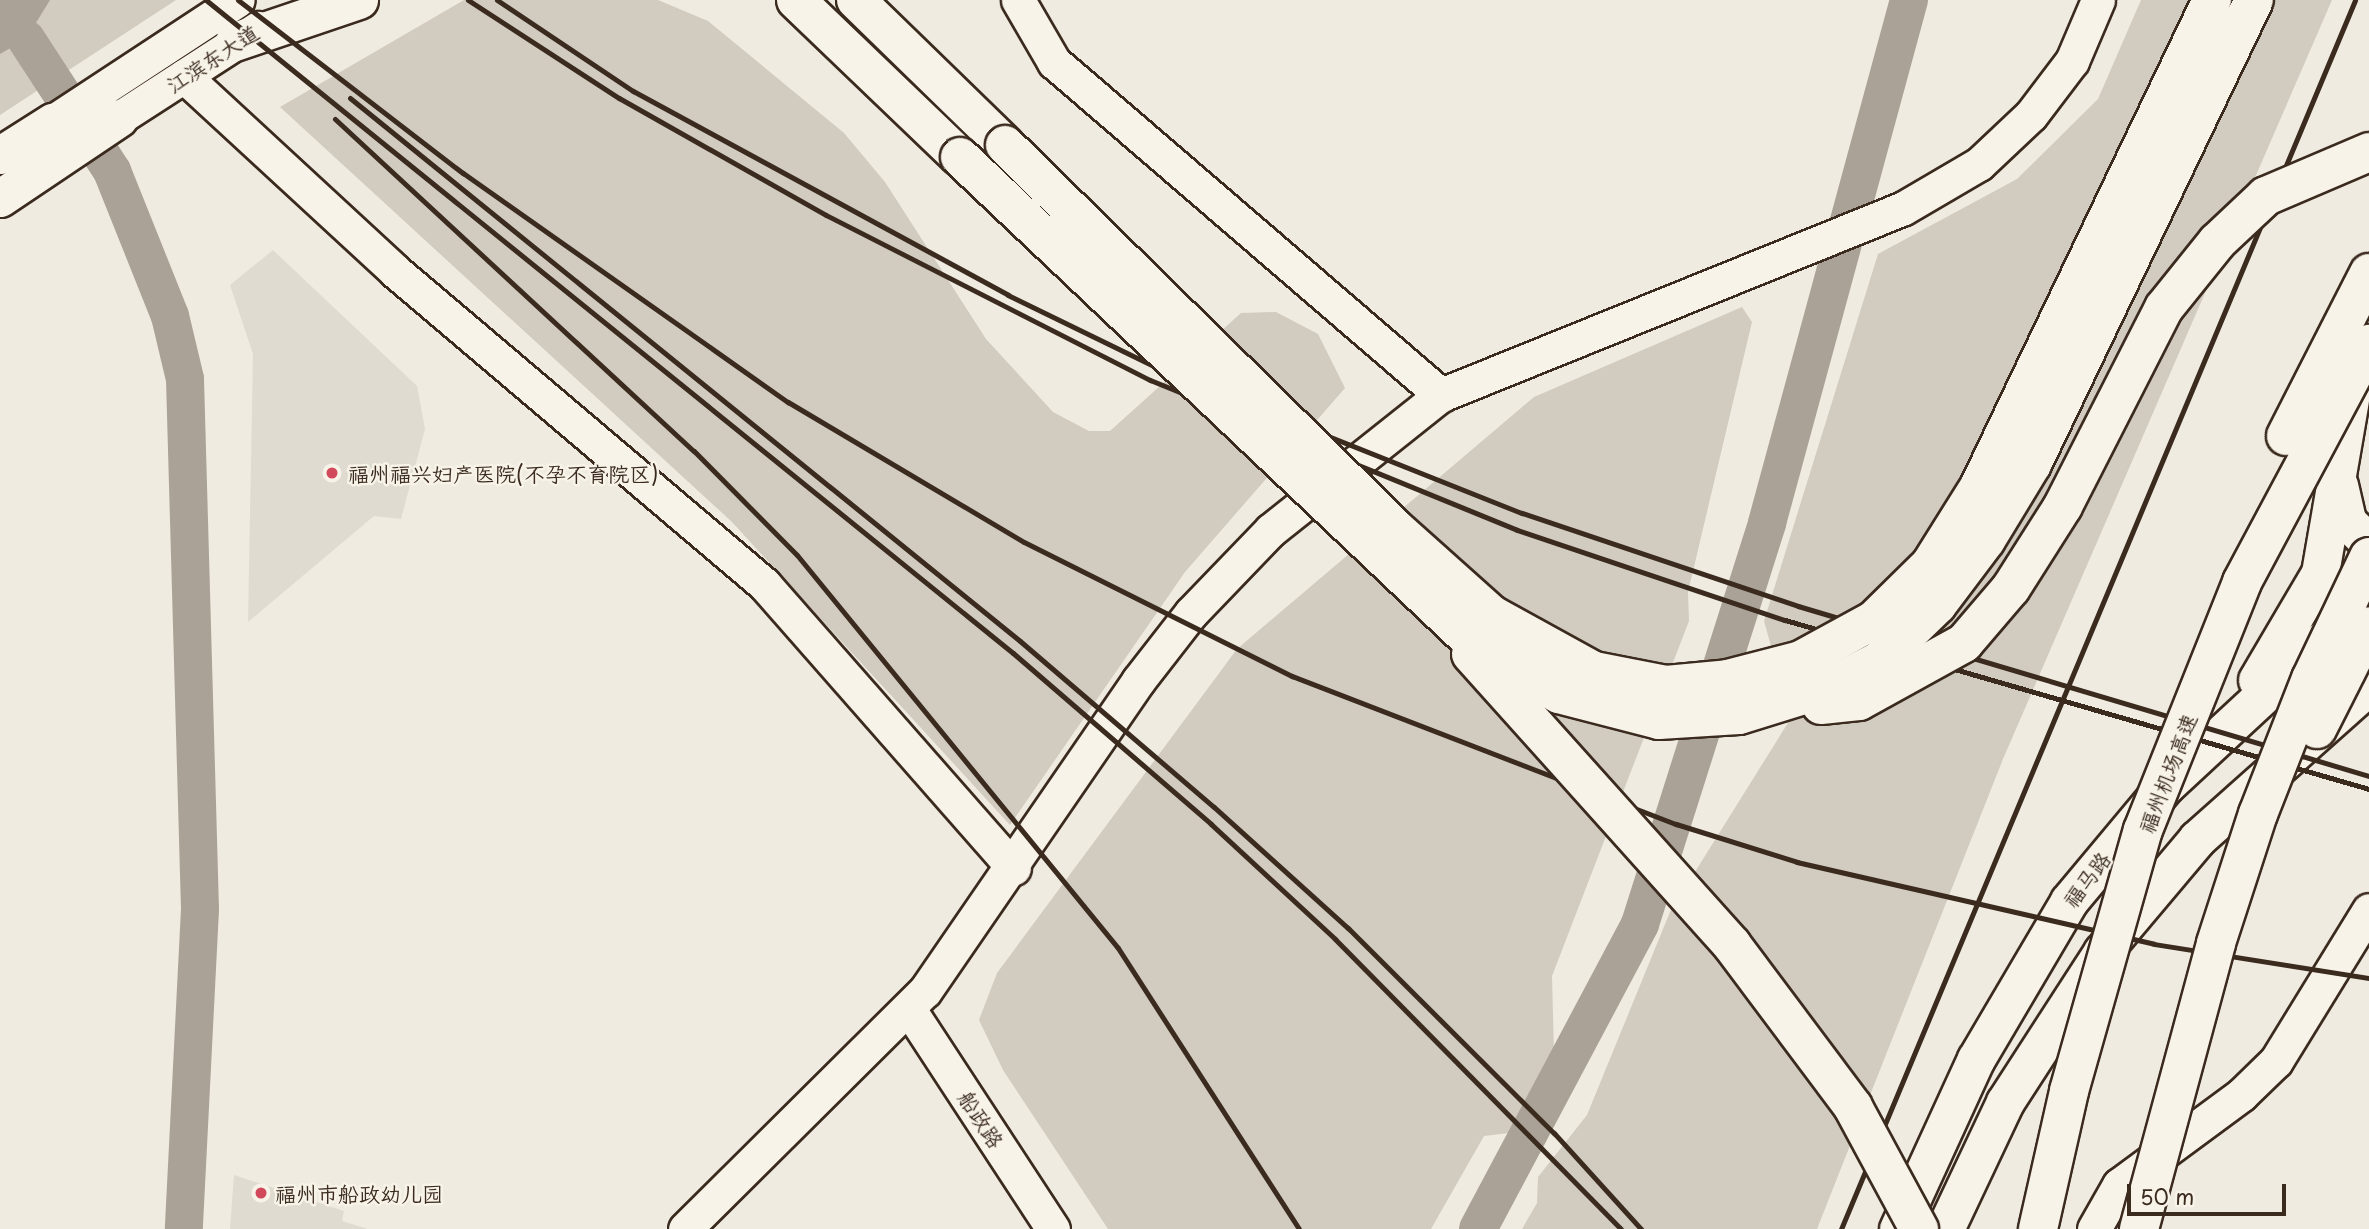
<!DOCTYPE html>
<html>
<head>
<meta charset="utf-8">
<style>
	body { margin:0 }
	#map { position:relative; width:2369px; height:1229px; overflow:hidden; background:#efebe0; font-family:"Playpen Sans","LXGW WenKai TC",sans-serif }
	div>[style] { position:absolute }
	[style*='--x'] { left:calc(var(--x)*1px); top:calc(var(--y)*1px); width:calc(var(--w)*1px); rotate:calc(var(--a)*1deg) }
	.built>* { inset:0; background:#e0dbd0 }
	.green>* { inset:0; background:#d1cbc0 }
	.water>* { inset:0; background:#aaa296 }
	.river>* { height:38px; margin:-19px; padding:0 19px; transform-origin:19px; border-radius:19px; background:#aaa296 }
	.roads { filter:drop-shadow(2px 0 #3b2a1e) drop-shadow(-2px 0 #3b2a1e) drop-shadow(0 2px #3b2a1e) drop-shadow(0 -2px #3b2a1e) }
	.secondary>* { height:33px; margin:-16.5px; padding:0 16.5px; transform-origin:16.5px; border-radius:16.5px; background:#f7f3e8 }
	.primary>* { height:37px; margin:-18.5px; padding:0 18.5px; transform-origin:18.5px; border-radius:18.5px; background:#f7f3e8 }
	.highway>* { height:38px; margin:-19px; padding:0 19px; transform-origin:19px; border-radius:19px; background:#f7f3e8 }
	.rail>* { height:5px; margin:-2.5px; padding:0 2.5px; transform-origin:2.5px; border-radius:2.5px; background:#3b2a1e }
	.bridges { filter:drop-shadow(2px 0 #3b2a1e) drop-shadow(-2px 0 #3b2a1e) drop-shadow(0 2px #3b2a1e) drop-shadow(0 -2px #3b2a1e) }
	.highway-bridge>* { height:38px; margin:-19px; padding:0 19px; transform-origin:19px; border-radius:19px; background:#f7f3e8 }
	.dots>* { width:19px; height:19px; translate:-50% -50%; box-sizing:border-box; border:4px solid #f7f3e8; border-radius:50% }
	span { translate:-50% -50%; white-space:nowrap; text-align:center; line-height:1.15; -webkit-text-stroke:5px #f7f3e8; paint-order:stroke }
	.street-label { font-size:21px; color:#3b2a1e }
	.poi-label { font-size:21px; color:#3b2a1e }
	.left { translate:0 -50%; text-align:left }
	.scale { position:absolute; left:2127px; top:1184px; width:159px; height:32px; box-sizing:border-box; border:4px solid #3b2a1e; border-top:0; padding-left:9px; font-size:21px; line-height:24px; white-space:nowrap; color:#3b2a1e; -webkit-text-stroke:5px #f7f3e8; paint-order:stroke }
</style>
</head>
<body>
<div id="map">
	<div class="built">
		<i style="clip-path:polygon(273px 250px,417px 386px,425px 429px,401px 519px,374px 516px,248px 622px,253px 354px,230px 285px)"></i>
		<i style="clip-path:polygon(234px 1175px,344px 1211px,342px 1221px,368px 1229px,230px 1229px)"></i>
	</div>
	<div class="green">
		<i style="clip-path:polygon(0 0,176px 0,0 115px)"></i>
		<i style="clip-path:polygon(464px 0,658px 0,708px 21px,844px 133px,885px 182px,986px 339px,1053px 412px,1089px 431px,1110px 431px,1241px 313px,1276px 312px,1318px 334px,1345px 388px,1185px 572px,1010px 825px,732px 522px,280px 107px)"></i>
		<i style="clip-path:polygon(2141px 0,2332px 0,2003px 759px,1817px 1229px,1522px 1229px,1537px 1203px,1538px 1177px,1587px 1115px,1670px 912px,1791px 718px,1764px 621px,1878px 254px,2017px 179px,2098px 99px)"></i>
		<i style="clip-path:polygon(1742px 307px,1752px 322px,1688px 592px,1689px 621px,1552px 976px,1554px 1055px,1509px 1133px,1484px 1136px,1431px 1229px,1108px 1229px,1003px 1070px,979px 1020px,997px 973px,1237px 649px,1534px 397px)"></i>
	</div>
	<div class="water">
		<i style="clip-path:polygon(0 0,50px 0,26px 39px,0 54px)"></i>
	</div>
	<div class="river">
		<i style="--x:26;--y:39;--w:158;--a:56.9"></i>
		<i style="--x:112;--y:171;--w:156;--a:68.2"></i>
		<i style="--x:170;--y:316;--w:65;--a:76.6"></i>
		<i style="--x:185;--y:379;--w:530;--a:88.38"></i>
		<i style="--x:200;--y:909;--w:320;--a:92.9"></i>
		<i style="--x:1478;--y:1229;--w:345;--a:-62"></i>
		<i style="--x:1640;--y:924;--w:421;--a:-72.4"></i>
		<i style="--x:1767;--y:523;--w:542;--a:-74.81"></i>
	</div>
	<div class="roads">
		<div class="secondary">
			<i style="--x:1018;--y:0;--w:72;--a:59.9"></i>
			<i style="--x:1054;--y:62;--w:511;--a:40.71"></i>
			<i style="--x:184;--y:76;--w:287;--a:42.7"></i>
			<i style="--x:395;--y:271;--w:485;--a:40.3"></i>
			<i style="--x:765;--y:585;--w:377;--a:48.7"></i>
			<i style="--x:119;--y:118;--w:166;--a:-32.9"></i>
			<i style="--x:52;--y:122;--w:222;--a:-33.3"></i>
			<i style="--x:909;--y:1009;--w:263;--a:56.8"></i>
			<i style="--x:685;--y:1229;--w:338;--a:-44.8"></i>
			<i style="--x:925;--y:991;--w:376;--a:-55.5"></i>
			<i style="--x:1138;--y:681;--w:86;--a:-52.1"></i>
			<i style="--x:1191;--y:613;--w:115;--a:-46.1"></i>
			<i style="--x:1271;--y:530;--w:217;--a:-38.5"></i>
			<i style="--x:1441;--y:395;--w:497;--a:-22"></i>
			<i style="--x:1902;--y:209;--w:89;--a:-30.3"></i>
			<i style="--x:1979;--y:164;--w:71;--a:-43.3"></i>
			<i style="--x:2031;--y:115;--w:68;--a:-52.8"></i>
			<i style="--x:2072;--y:61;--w:66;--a:-66.9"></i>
			<i style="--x:2094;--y:1229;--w:51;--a:-60.4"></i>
			<i style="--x:2119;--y:1185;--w:152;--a:-36.4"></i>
			<i style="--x:2241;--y:1095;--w:49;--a:-44.2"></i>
			<i style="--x:2276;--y:1061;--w:177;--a:-58.4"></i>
		</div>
		<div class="primary">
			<i style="--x:0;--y:155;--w:62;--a:-32.4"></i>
			<i style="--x:0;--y:198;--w:143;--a:-33.9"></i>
			<i style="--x:2339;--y:485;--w:37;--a:77"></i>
			<i style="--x:2347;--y:521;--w:31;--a:45"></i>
			<i style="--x:2257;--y:680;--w:124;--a:-59.5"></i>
			<i style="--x:2320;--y:573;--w:199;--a:-80.2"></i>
			<i style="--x:1898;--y:1229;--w:187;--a:-65.4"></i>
			<i style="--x:1976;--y:1059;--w:183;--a:-59.5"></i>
			<i style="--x:2069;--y:901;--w:150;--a:-50.1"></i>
			<i style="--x:2165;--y:786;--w:234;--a:-42.8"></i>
			<i style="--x:1945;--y:1229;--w:140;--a:-64.7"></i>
			<i style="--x:2005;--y:1102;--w:179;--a:-57.1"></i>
			<i style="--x:2102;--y:952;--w:148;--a:-49.9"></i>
			<i style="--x:2197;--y:839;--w:230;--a:-41.7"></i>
		</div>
		<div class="highway">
			<i style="--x:796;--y:0;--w:227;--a:43.8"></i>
			<i style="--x:856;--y:0;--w:208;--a:44.2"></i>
			<i style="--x:235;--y:42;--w:131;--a:-18.7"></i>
		</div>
	</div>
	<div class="rail">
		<i style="--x:206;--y:0;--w:1038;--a:38.98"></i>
		<i style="--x:1013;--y:653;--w:262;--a:40.8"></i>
		<i style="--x:1211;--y:824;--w:169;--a:42.8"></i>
		<i style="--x:1335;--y:939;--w:407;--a:45.4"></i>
		<i style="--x:238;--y:0;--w:284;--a:37.6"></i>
		<i style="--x:463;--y:173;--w:398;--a:35.2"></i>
		<i style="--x:788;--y:402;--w:274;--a:30.7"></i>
		<i style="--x:1024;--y:542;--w:300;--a:26.6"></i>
		<i style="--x:1292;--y:676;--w:412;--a:21.1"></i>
		<i style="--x:1676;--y:824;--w:127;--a:17.4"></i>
		<i style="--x:1797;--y:862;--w:366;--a:12.9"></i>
		<i style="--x:2154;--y:944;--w:218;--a:9"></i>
		<i style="--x:468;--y:0;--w:180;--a:33"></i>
		<i style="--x:619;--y:98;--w:238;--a:29.5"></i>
		<i style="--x:826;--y:215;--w:364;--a:27"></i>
		<i style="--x:1150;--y:380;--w:396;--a:22.2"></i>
		<i style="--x:1517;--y:530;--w:283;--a:18.6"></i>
		<i style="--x:1785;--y:620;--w:608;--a:16.14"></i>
		<i style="--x:497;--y:0;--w:164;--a:33.8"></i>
		<i style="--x:633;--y:91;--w:427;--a:28.5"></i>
		<i style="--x:1008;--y:295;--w:171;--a:26"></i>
		<i style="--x:1162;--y:370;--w:387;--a:21.7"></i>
		<i style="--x:1522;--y:513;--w:291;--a:18.6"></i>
		<i style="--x:1798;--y:606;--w:596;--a:16.58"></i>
		<i style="--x:350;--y:98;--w:862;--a:39.02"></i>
		<i style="--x:1020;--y:641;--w:255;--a:40.6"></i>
		<i style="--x:1214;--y:807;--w:181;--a:42.1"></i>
		<i style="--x:1348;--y:928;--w:291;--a:44.9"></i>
		<i style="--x:1554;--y:1133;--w:130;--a:47.8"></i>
		<i style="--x:335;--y:119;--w:489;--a:42.8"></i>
		<i style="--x:694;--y:451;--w:146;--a:45.3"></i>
		<i style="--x:797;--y:555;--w:507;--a:50.76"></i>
		<i style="--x:1118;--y:948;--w:334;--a:57.2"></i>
		<i style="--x:1841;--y:1229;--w:1332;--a:-67.3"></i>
	</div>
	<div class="bridges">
		<div class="highway-bridge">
			<i style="--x:1005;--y:145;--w:549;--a:44.48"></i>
			<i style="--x:1397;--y:530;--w:127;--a:41.8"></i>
			<i style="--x:1492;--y:615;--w:116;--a:28.8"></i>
			<i style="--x:1594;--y:671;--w:73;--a:11"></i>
			<i style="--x:1666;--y:685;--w:62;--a:-5.5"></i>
			<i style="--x:1728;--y:679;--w:75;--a:-14.6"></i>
			<i style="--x:1801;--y:660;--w:83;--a:-28.7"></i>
			<i style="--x:1874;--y:620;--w:78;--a:-44.5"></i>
			<i style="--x:1930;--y:565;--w:92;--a:-57.9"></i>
			<i style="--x:1979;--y:487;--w:540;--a:-64.43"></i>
			<i style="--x:960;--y:157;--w:720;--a:43.42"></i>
			<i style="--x:1483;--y:652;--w:87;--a:28.9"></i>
			<i style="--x:1559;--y:694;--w:103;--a:14.6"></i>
			<i style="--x:1659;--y:720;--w:80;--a:-3.6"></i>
			<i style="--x:1739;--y:715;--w:91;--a:-17.2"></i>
			<i style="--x:1826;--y:688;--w:59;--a:-27"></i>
			<i style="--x:1879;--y:661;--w:81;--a:-44"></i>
			<i style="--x:1937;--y:605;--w:81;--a:-53"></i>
			<i style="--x:1986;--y:540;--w:89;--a:-58.8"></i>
			<i style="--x:2032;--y:464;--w:514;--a:-64.43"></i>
			<i style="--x:2286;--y:436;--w:183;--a:-63"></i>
			<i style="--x:1471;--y:654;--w:391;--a:48.1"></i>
			<i style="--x:1732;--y:945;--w:202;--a:53.2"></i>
			<i style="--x:1853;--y:1107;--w:139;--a:61.6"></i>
			<i style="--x:1821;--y:705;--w:38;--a:-6"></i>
			<i style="--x:1859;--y:701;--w:120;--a:-28.9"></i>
			<i style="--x:1964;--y:643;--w:72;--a:-49.5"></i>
			<i style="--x:2011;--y:588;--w:97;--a:-57.6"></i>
			<i style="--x:2063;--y:506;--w:222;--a:-63"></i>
			<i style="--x:2164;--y:308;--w:85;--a:-51.2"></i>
			<i style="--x:2217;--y:242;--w:67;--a:-43.2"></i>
			<i style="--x:2266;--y:196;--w:112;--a:-23.1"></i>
			<i style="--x:2317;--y:729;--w:115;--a:-63.2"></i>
			<i style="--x:2038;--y:1229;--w:141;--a:-77.3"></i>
			<i style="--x:2069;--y:1091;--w:271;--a:-74.2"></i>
			<i style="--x:2143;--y:830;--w:267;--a:-68.2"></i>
			<i style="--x:2242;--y:582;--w:270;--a:-61.9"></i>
			<i style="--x:2139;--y:1229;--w:296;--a:-74.9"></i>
			<i style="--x:2216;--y:943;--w:136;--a:-72"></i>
			<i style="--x:2258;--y:814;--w:145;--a:-68.6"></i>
			<i style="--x:2311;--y:679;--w:135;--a:-64.6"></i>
		</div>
	</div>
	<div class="dots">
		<i style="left:332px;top:473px;background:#d1495b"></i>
		<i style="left:261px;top:1193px;background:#d1495b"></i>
	</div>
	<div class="street-label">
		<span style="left:212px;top:58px;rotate:-33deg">江滨东大道</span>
		<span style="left:2167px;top:773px;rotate:-69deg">福州机场高速</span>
		<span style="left:2086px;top:879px;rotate:-53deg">福马路</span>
		<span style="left:982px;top:1119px;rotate:57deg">船政路</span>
	</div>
	<div class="poi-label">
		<span class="left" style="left:348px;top:473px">福州福兴妇产医院(不孕不育院区)</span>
		<span class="left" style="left:275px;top:1193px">福州市船政幼儿园</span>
	</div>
	<div class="scale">50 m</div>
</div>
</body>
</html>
